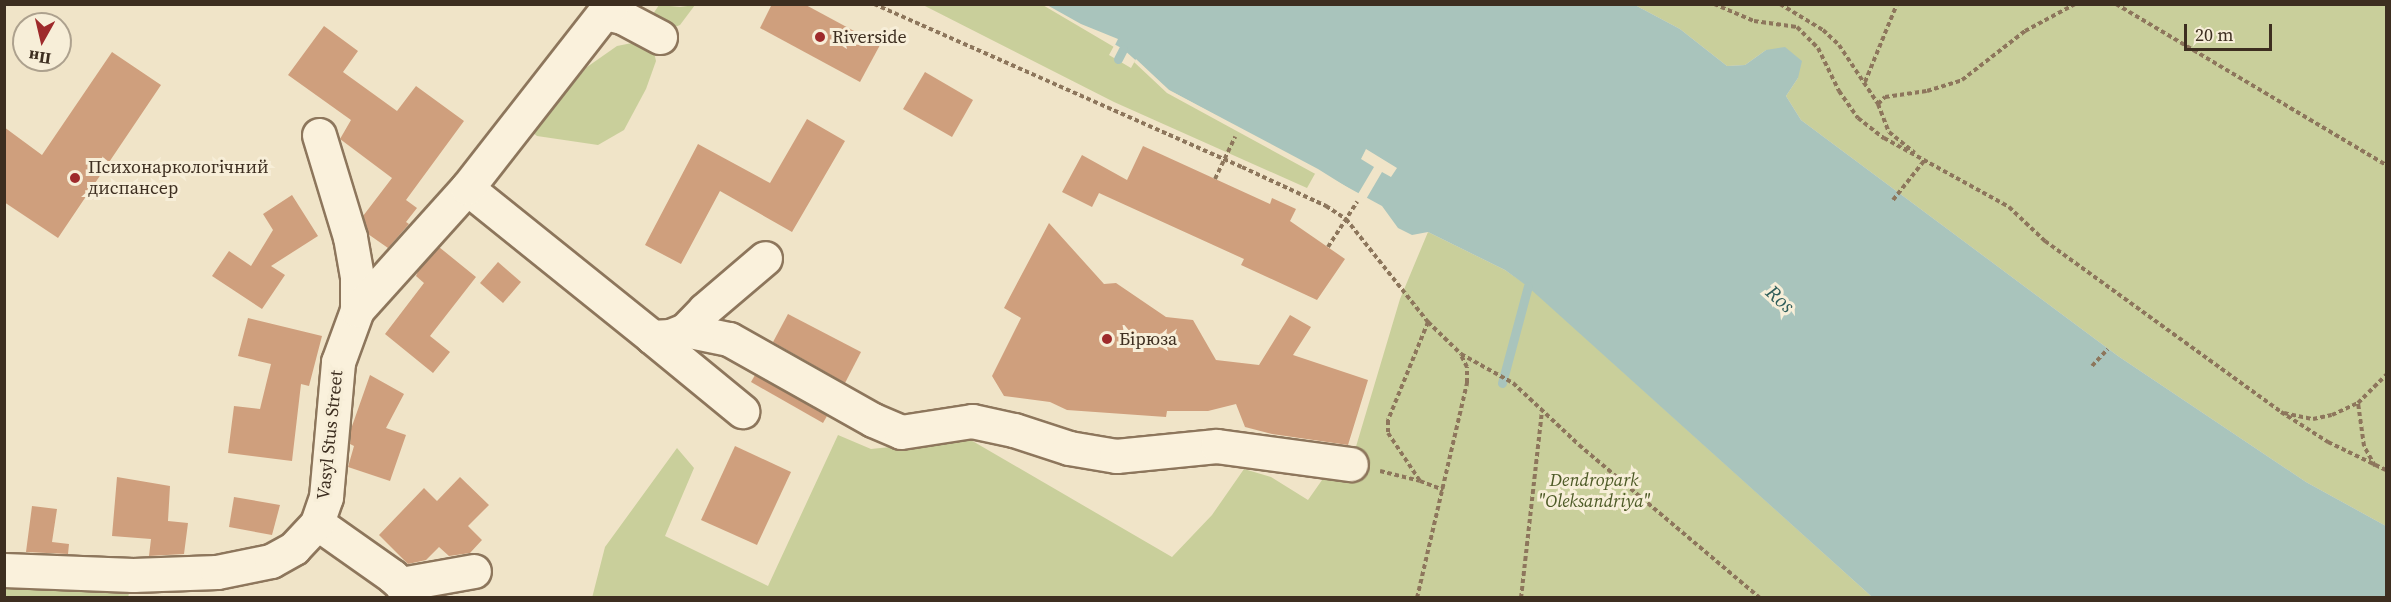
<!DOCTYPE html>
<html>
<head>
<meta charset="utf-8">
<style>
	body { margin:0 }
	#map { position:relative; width:2391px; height:602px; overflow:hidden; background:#f0e4c8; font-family:"Source Serif 4",serif }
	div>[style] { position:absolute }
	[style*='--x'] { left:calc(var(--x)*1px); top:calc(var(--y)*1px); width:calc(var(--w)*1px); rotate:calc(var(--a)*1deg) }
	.green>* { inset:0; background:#c9cf9b }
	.water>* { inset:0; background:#a9c4bc }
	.pier>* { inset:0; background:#f0e4c8 }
	.stream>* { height:9px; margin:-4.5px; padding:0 4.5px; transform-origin:4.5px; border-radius:4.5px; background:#a9c4bc }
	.building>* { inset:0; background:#cf9f7d }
	.path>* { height:4px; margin-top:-2px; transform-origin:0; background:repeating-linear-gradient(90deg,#8d765c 0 4.5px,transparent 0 7.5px) }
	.roads { filter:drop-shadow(2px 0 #8d765c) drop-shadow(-2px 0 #8d765c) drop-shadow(0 2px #8d765c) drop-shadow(0 -2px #8d765c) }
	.minor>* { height:33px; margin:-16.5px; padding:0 16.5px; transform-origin:16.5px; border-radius:16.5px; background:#faf1dc }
	.dots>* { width:16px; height:16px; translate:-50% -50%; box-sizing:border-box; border:3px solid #f7eed8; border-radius:50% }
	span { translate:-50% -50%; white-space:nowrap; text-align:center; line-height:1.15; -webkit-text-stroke:6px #f7eed8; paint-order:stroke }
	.poi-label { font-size:18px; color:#3d2e20 }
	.left { translate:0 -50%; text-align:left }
	.street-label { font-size:18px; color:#3d2e20 }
	.park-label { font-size:18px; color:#4d5a26; font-style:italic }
	.water-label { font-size:20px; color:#2f5d5a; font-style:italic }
	.frame { position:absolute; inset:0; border:6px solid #3d2e20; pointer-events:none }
	.north { position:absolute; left:12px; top:12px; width:60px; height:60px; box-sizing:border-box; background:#f7eed8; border:2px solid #ada18e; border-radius:50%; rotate:188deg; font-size:16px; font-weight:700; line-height:24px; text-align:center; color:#3d2e20 }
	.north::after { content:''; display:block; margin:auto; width:21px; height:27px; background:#9e2a2b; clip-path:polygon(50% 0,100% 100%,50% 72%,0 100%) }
	.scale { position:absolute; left:2184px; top:24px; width:88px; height:27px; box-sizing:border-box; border:3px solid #3d2e20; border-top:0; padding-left:8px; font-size:18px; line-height:21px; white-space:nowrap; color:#3d2e20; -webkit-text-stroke:4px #f7eed8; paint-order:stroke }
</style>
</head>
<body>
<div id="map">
	<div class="green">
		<i style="clip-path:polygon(659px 5px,680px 7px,695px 5px,680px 25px,670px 29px,658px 22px,653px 14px)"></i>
		<i style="clip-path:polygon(923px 5px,1044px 5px,1115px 44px,1109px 55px,1131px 68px,1136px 59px,1169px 90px,1316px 172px,1307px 188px,1114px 102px)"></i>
		<i style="clip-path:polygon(1635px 5px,2386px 5px,2386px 526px,2306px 482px,2118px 356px,1801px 120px,1786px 96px,1798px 78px,1766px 50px,1745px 65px,1727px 66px,1680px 29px)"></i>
		<i style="clip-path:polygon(637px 42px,653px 48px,656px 61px,646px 89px,624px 130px,598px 145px,537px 136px,532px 132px,587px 67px,617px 46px)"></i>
		<i style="clip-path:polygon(1428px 232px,1505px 270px,1528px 286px,1872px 597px,592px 598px,605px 547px,677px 448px,694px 468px,665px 536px,768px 586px,838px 435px,871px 449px,969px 439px,1172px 557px,1212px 515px,1244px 469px,1271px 477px,1308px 500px,1327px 473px,1349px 470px,1400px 299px)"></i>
		<i style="clip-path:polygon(4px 584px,129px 593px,128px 598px,5px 597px)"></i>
	</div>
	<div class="water">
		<i style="clip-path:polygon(1044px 5px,1635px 5px,1680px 29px,1727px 66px,1745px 65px,1766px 50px,1785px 47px,1802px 61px,1798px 78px,1786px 96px,1801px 120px,2118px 356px,2306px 482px,2386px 526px,2386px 597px,1872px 597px,1527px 286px,1505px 270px,1428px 232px,1412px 235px,1398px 228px,1382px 206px,1169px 90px,1123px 49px)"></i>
	</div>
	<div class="pier">
		<i style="clip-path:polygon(1041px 4px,1047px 5px,1081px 24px,1118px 39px,1114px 47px)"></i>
		<i style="clip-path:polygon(1136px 59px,1169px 90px,1318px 169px,1358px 194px,1374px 167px,1361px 159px,1366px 149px,1397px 168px,1391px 177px,1382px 172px,1365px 201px,1167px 93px,1134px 62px)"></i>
	</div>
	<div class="stream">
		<i style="--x:1118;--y:59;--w:11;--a:-63"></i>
		<i style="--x:1502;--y:383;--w:100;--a:-75"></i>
	</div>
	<div class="building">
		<i style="clip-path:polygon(772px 4px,804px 4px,880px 45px,860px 82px,760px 28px)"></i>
		<i style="clip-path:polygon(324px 26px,358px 51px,343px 72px,397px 111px,416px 86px,464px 121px,406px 200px,417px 208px,406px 222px,409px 224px,388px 248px,368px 234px,363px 216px,392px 178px,340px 139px,351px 120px,288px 75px)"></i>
		<i style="clip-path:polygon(112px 52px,161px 85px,58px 238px,4px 202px,4px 127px,42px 155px)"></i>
		<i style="clip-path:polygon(925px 72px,973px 100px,952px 137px,903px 109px)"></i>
		<i style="clip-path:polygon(807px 119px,845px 141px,792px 232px,720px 191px,681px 264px,645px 245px,698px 144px,770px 183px)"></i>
		<i style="clip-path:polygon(1143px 146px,1270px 204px,1272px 198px,1296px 209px,1290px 221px,1345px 259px,1317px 300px,1241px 265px,1244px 259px,1099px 193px,1092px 207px,1062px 192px,1082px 155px,1127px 180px)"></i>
		<i style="clip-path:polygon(292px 195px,318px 236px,271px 266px,285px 275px,262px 309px,212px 276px,229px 251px,251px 266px,273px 230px,263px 214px)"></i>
		<i style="clip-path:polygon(1049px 223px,1104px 284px,1116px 283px,1166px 317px,1193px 320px,1216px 360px,1259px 365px,1290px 315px,1311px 327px,1293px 355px,1368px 380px,1348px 445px,1272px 434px,1245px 427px,1236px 404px,1208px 411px,1167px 411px,1166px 417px,1067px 410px,1050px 402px,1004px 396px,992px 376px,1021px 318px,1004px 308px)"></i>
		<i style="clip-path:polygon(439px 247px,476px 277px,430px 336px,450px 352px,433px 373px,385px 334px,424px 283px,416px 276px,418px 271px)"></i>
		<i style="clip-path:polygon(498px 262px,521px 282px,503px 303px,480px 283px)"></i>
		<i style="clip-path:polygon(788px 314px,861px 352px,845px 383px,773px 342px)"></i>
		<i style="clip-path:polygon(248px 318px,322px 336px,309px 386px,301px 384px,292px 461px,228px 453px,234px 406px,260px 409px,271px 364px,238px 356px)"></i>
		<i style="clip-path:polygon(370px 375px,404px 394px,386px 428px,406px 435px,390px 481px,348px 467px,354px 446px,350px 444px,351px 429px)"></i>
		<i style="clip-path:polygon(755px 375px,827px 416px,823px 423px,751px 382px)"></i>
		<i style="clip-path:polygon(735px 446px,791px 472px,757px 545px,701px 520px)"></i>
		<i style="clip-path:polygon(117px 477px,170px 486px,168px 521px,188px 523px,184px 554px,149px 556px,151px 539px,112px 536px)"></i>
		<i style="clip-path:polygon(460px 477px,489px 505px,468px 526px,482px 540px,470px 553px,449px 556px,439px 547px,426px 560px,408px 564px,379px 535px,424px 488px,437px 501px)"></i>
		<i style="clip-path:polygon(234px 497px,280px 505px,272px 535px,229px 527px)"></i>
		<i style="clip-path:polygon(32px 506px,57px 509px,52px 542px,69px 544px,68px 554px,26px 552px)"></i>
	</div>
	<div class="path">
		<i style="--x:874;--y:4;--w:402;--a:23.9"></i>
		<i style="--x:1242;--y:167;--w:93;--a:24.9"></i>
		<i style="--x:1326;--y:206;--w:24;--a:33"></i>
		<i style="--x:1346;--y:219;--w:132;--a:51.5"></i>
		<i style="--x:1428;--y:322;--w:46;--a:44.1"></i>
		<i style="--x:1461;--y:354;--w:60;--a:29.1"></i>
		<i style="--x:1513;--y:383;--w:91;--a:43.2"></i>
		<i style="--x:1579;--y:445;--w:237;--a:40.2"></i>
		<i style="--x:1714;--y:4;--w:43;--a:23"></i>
		<i style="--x:1754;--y:21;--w:43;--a:7.9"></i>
		<i style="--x:1797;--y:27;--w:30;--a:45"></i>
		<i style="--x:1818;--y:48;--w:48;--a:64"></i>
		<i style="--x:1839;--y:91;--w:33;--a:55"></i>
		<i style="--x:1858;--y:118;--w:33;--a:38"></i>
		<i style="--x:1884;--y:138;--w:143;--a:28.9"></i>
		<i style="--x:2009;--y:207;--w:50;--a:43.4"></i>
		<i style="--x:2045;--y:241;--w:291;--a:35.9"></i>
		<i style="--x:2281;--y:412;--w:56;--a:32.6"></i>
		<i style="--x:2328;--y:442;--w:64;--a:25.8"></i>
		<i style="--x:1780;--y:4;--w:50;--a:31.2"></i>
		<i style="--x:1823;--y:30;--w:22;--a:43"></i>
		<i style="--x:1839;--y:45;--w:71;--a:56.5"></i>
		<i style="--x:1878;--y:104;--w:30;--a:69"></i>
		<i style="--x:1889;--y:132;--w:33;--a:39"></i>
		<i style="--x:2116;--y:4;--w:314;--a:30.8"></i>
		<i style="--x:1865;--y:82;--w:84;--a:-67.7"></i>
		<i style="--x:1878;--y:104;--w:10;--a:-45"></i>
		<i style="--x:1885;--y:97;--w:42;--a:-8.1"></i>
		<i style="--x:1927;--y:91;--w:37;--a:-17"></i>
		<i style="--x:1962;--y:80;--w:80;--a:-37.9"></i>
		<i style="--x:2025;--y:31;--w:57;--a:-28.4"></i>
		<i style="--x:1215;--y:179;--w:47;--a:-64.5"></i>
		<i style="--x:1893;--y:200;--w:50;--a:-51.5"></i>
		<i style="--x:1328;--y:247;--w:54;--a:-57.2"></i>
		<i style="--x:1428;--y:322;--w:106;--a:112.2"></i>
		<i style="--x:1388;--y:420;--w:13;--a:90"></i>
		<i style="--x:1388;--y:433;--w:58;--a:56.3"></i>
		<i style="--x:1420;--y:481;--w:25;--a:21"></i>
		<i style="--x:2092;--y:366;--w:23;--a:-47"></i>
		<i style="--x:2284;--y:413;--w:30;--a:12"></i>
		<i style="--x:2313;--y:419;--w:19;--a:-12"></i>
		<i style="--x:2332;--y:415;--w:29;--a:-25"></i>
		<i style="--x:2375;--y:466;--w:23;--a:-119"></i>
		<i style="--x:2364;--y:446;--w:43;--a:-97.9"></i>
		<i style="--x:2358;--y:403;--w:40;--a:-45"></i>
		<i style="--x:1380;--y:471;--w:41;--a:14"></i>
		<i style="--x:1417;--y:598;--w:221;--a:-76.9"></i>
		<i style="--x:1467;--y:383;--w:16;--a:-90"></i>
		<i style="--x:1467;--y:367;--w:13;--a:-117"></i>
		<i style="--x:1521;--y:598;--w:187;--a:-83.6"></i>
	</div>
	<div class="roads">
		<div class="minor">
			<i style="--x:605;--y:13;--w:17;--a:13"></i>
			<i style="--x:622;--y:17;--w:43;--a:27.8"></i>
			<i style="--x:319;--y:135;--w:107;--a:73.1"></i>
			<i style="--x:350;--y:237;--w:40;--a:80"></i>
			<i style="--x:357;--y:276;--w:34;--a:90"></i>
			<i style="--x:467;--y:188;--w:238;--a:38.8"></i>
			<i style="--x:652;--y:337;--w:18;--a:-3"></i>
			<i style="--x:670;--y:336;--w:16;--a:-22"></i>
			<i style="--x:685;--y:330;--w:45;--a:11.6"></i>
			<i style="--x:729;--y:339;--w:165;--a:29.4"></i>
			<i style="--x:873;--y:420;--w:30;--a:23"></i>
			<i style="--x:901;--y:432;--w:72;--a:-8.8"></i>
			<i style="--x:972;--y:421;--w:43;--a:12.1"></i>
			<i style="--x:1014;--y:430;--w:58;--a:18.1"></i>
			<i style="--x:1069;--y:448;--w:48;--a:9.7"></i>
			<i style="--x:1116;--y:456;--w:101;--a:-5.7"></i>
			<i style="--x:1217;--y:446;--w:135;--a:7.7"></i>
			<i style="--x:685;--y:330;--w:28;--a:-46"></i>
			<i style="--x:704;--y:310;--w:80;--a:-40.4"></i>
			<i style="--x:652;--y:337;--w:117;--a:39.4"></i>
			<i style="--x:317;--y:523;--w:92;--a:35.2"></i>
			<i style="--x:392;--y:576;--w:12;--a:42"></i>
			<i style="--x:401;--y:584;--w:16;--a:63"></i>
			<i style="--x:4;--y:570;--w:129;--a:2.2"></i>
			<i style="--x:133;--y:575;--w:84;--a:-2"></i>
			<i style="--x:217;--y:572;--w:55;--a:-11.5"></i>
			<i style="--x:271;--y:561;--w:26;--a:-29"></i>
			<i style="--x:294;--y:548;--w:34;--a:-47"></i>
			<i style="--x:317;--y:523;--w:28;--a:-71"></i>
			<i style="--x:326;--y:497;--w:136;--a:-84.9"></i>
			<i style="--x:338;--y:362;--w:55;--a:-69.9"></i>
			<i style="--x:357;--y:310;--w:164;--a:-48"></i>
			<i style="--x:467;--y:188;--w:234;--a:-52"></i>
			<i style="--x:401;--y:584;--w:74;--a:-10.1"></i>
		</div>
	</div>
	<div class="dots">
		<i style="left:820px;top:37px;background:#9e2a2b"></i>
		<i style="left:75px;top:178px;background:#9e2a2b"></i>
		<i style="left:1107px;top:339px;background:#9e2a2b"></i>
	</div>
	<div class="poi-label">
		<span class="left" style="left:832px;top:37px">Riverside</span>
		<span class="left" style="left:88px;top:178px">Психонаркологічний<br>диспансер</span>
		<span class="left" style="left:1119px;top:339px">Бірюза</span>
	</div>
	<div class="street-label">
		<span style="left:330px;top:435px;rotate:-84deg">Vasyl Stus Street</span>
	</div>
	<div class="park-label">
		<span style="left:1594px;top:491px">Dendropark<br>"Oleksandriya"</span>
	</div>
	<div class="water-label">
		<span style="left:1780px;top:299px;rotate:42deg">Ros</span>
	</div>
	<div class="frame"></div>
	<div class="north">Пн</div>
	<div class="scale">20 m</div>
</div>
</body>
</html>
